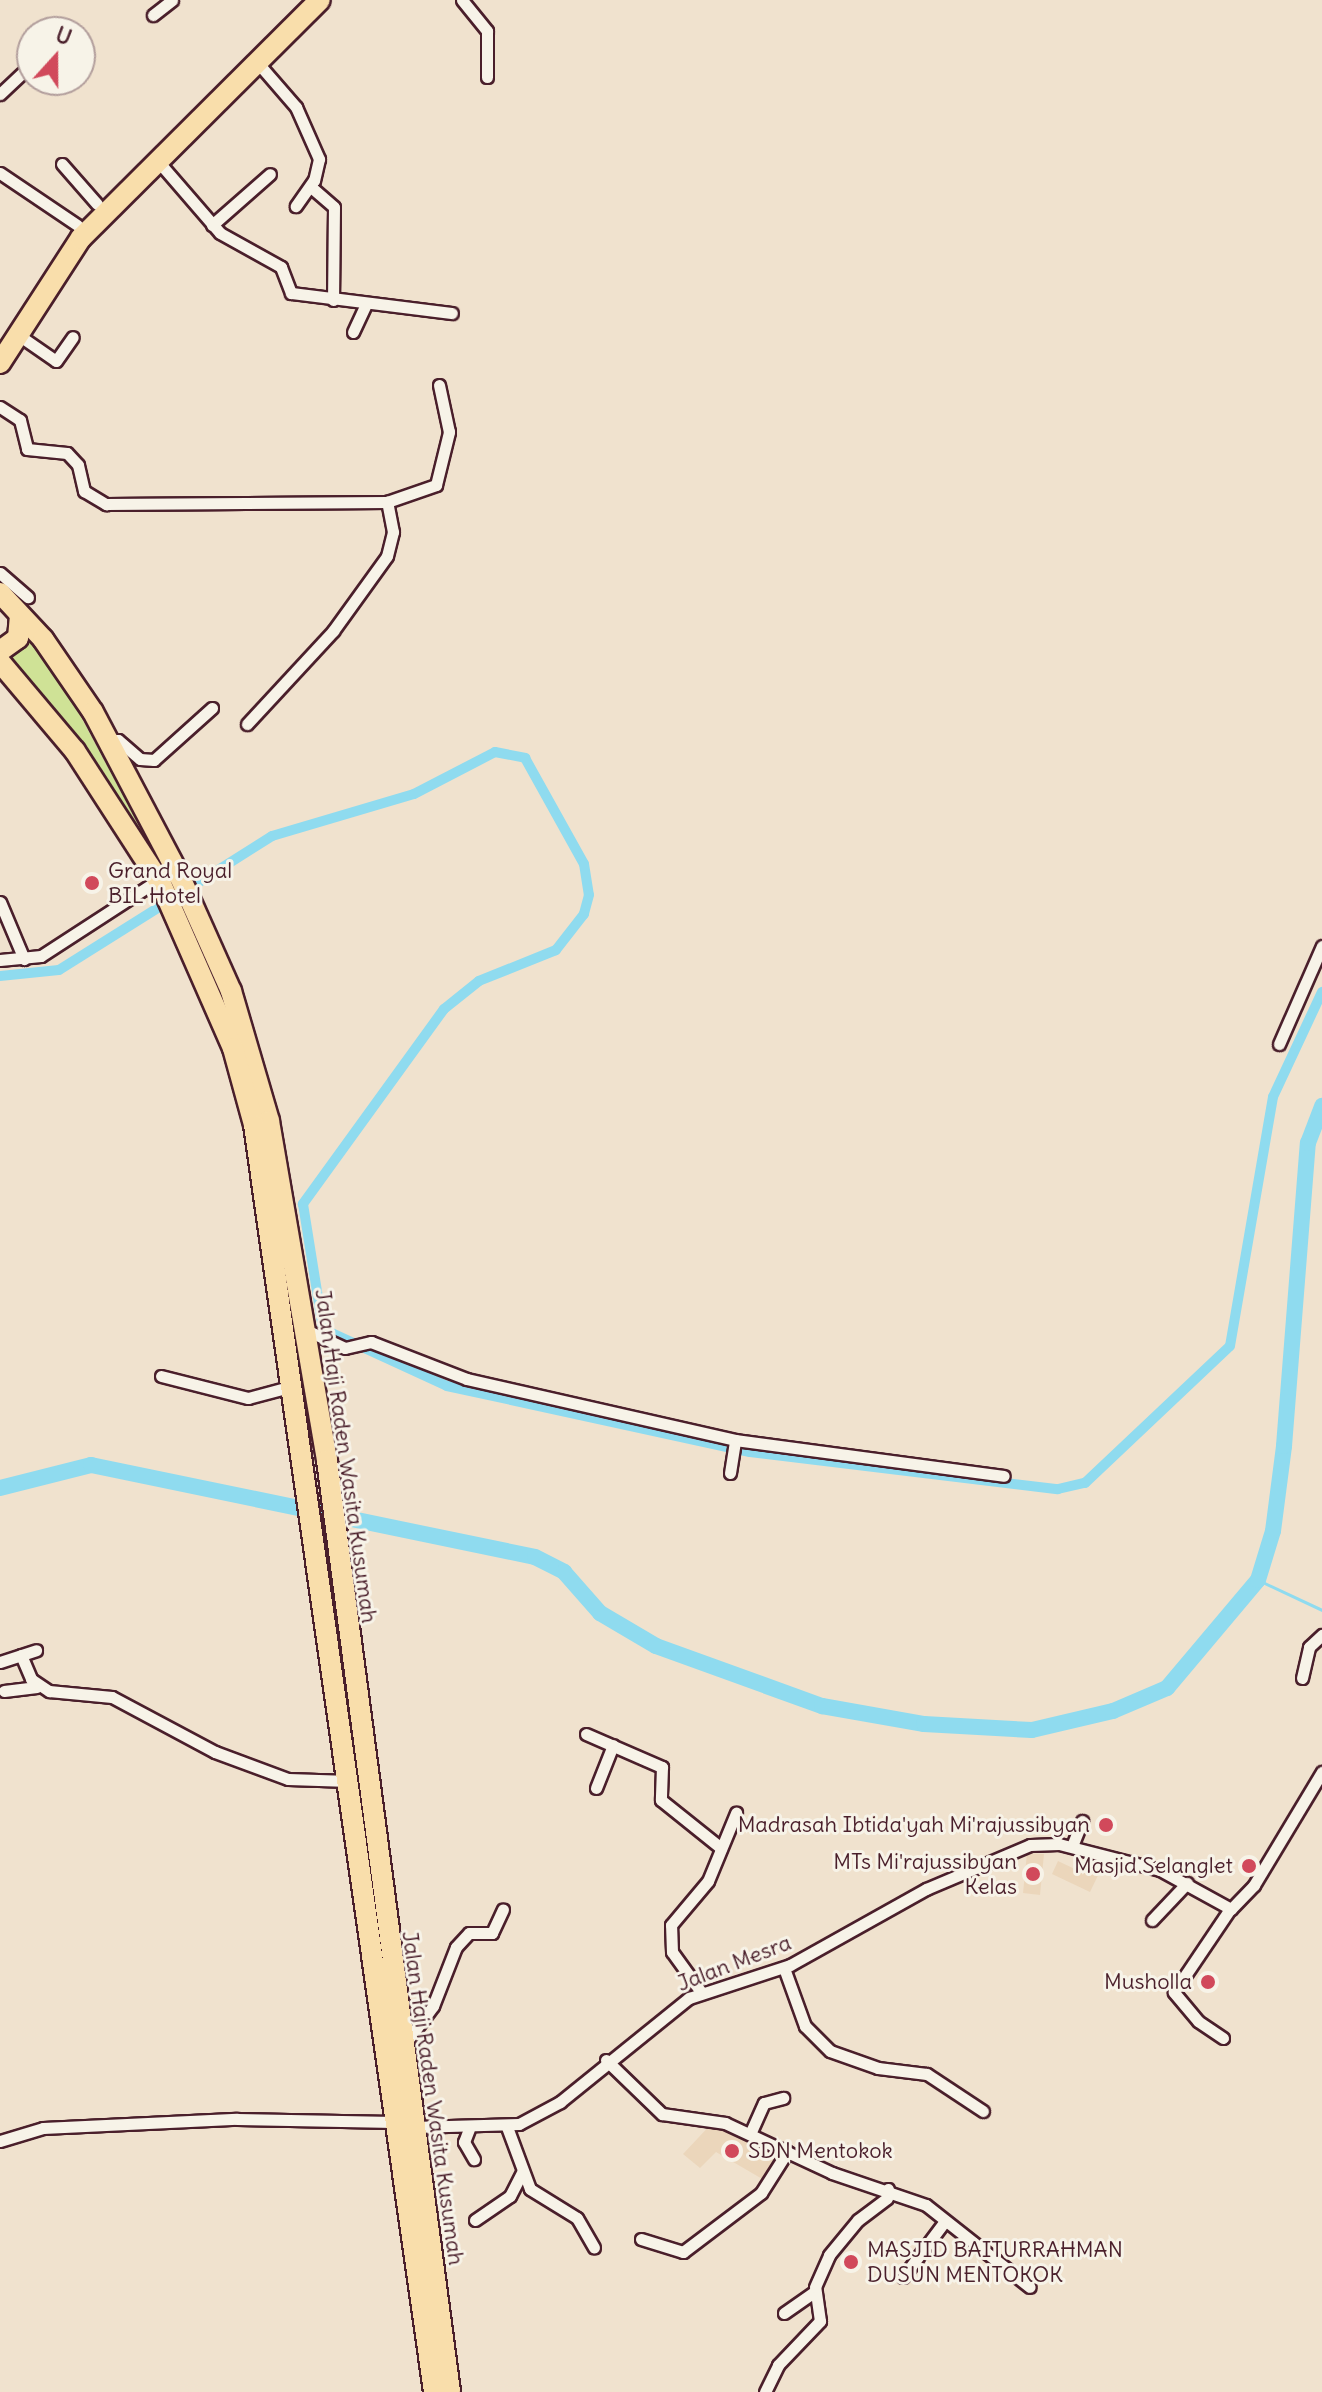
<!DOCTYPE html>
<html>
<head>
<meta charset="utf-8">
<style>
	body { margin:0 }
	#map { position:relative; width:1322px; height:2392px; overflow:hidden; background:#f0e2ce; font-family:Delius,sans-serif }
	div>[style] { position:absolute }
	[style*='--x'] { left:calc(var(--x)*1px); top:calc(var(--y)*1px); width:calc(var(--w)*1px); rotate:calc(var(--a)*1deg) }
	.built>* { inset:0; background:#ebd6bb }
	.green>* { inset:0; background:#cfe296 }
	.stream>* { height:3px; margin:-1.5px; padding:0 1.5px; transform-origin:1.5px; border-radius:1.5px; background:#8fdbef }
	.canal>* { height:10px; margin:-5px; padding:0 5px; transform-origin:5px; border-radius:5px; background:#8fdbef }
	.river>* { height:16px; margin:-8px; padding:0 8px; transform-origin:8px; border-radius:8px; background:#8fdbef }
	.roads { filter:drop-shadow(2px 0 #4a1f2b) drop-shadow(-2px 0 #4a1f2b) drop-shadow(0 2px #4a1f2b) drop-shadow(0 -2px #4a1f2b) }
	.street>* { height:11px; margin:-5.5px; padding:0 5.5px; transform-origin:5.5px; border-radius:5.5px; background:#f7f3e8 }
	.highway>* { height:20px; margin:-10px; padding:0 10px; transform-origin:10px; border-radius:10px; background:#f9deab }
	.dots>* { width:22px; height:22px; translate:-50% -50%; box-sizing:border-box; border:4px solid #f7f3e8; border-radius:50% }
	span { translate:-50% -50%; white-space:nowrap; text-align:center; line-height:1.15; -webkit-text-stroke:6px #f7f3e8; paint-order:stroke }
	.poi-label { font-size:22px; color:#4a1f2b }
	.left { translate:0 -50%; text-align:left }
	.right { translate:-100% -50%; text-align:right }
	.street-label { font-size:22px; color:#4a1f2b }
	.north { position:absolute; left:16px; top:16px; width:80px; height:80px; box-sizing:border-box; background:#f7f3e8; border:2px solid #b29e9c; border-radius:50%; rotate:21deg; font-size:22px; font-weight:700; line-height:32px; text-align:center; color:#4a1f2b }
	.north::after { content:''; display:block; margin:auto; width:28px; height:36px; background:#d1495b; clip-path:polygon(50% 0,100% 100%,50% 72%,0 100%) }
</style>
</head>
<body>
<div id="map">
	<div class="built">
		<i style="clip-path:polygon(1092px 1852px,1106px 1859px,1090px 1892px,1052px 1874px,1058px 1861px,1081px 1872px)"></i>
		<i style="clip-path:polygon(1027px 1853px,1044px 1854px,1040px 1895px,1023px 1893px)"></i>
		<i style="clip-path:polygon(714px 2121px,778px 2150px,764px 2180px,716px 2152px,700px 2168px,683px 2154px)"></i>
	</div>
	<div class="green">
		<i style="clip-path:polygon(25px 633px,64px 685px,170px 884px,7px 657px)"></i>
	</div>
	<div class="stream">
		<i style="--x:1258;--y:1580;--w:71;--a:25.1"></i>
	</div>
	<div class="canal">
		<i style="--x:185;--y:891;--w:103;--a:-32.3"></i>
		<i style="--x:272;--y:836;--w:148;--a:-16.5"></i>
		<i style="--x:414;--y:794;--w:91;--a:-27.4"></i>
		<i style="--x:495;--y:752;--w:31;--a:11"></i>
		<i style="--x:525;--y:758;--w:121;--a:60.9"></i>
		<i style="--x:584;--y:864;--w:31;--a:81"></i>
		<i style="--x:589;--y:895;--w:20;--a:105"></i>
		<i style="--x:584;--y:914;--w:46;--a:127.9"></i>
		<i style="--x:556;--y:950;--w:83;--a:158.1"></i>
		<i style="--x:479;--y:981;--w:45;--a:141.3"></i>
		<i style="--x:444;--y:1009;--w:241;--a:125.9"></i>
		<i style="--x:303;--y:1204;--w:127;--a:80.9"></i>
		<i style="--x:323;--y:1329;--w:136;--a:24.7"></i>
		<i style="--x:447;--y:1386;--w:310;--a:12.3"></i>
		<i style="--x:750;--y:1452;--w:310;--a:6.9"></i>
		<i style="--x:1058;--y:1489;--w:28;--a:-13"></i>
		<i style="--x:1085;--y:1483;--w:199;--a:-43.4"></i>
		<i style="--x:1230;--y:1346;--w:253;--a:-80.2"></i>
		<i style="--x:1273;--y:1097;--w:116;--a:-65"></i>
		<i style="--x:0;--y:976;--w:59;--a:-5.8"></i>
		<i style="--x:59;--y:970;--w:133;--a:-32.1"></i>
	</div>
	<div class="river">
		<i style="--x:0;--y:1488;--w:94;--a:-14.2"></i>
		<i style="--x:91;--y:1465;--w:453;--a:11.7"></i>
		<i style="--x:535;--y:1557;--w:33;--a:27"></i>
		<i style="--x:564;--y:1572;--w:55;--a:48.7"></i>
		<i style="--x:600;--y:1613;--w:65;--a:30.5"></i>
		<i style="--x:656;--y:1646;--w:177;--a:19.9"></i>
		<i style="--x:822;--y:1706;--w:104;--a:10"></i>
		<i style="--x:924;--y:1724;--w:108;--a:3.2"></i>
		<i style="--x:1032;--y:1730;--w:83;--a:-13.2"></i>
		<i style="--x:1113;--y:1711;--w:59;--a:-23.1"></i>
		<i style="--x:1167;--y:1688;--w:141;--a:-49.9"></i>
		<i style="--x:1258;--y:1580;--w:51;--a:-73"></i>
		<i style="--x:1273;--y:1531;--w:86;--a:-82.6"></i>
		<i style="--x:1284;--y:1446;--w:304;--a:-85.5"></i>
		<i style="--x:1308;--y:1143;--w:40;--a:-69"></i>
	</div>
	<div class="roads">
		<div class="street">
			<i style="--x:462;--y:0;--w:40;--a:51"></i>
			<i style="--x:487;--y:31;--w:46;--a:90"></i>
			<i style="--x:153;--y:15;--w:24;--a:-38"></i>
			<i style="--x:257;--y:62;--w:60;--a:49.1"></i>
			<i style="--x:296;--y:107;--w:57;--a:66.1"></i>
			<i style="--x:319;--y:159;--w:22;--a:103"></i>
			<i style="--x:314;--y:180;--w:32;--a:125"></i>
			<i style="--x:0;--y:94;--w:44;--a:-43.2"></i>
			<i style="--x:157;--y:160;--w:96;--a:49.2"></i>
			<i style="--x:220;--y:233;--w:70;--a:29.1"></i>
			<i style="--x:281;--y:267;--w:28;--a:69"></i>
			<i style="--x:291;--y:293;--w:162;--a:7.1"></i>
			<i style="--x:62;--y:164;--w:53;--a:48.8"></i>
			<i style="--x:0;--y:173;--w:93;--a:34"></i>
			<i style="--x:311;--y:187;--w:30;--a:41"></i>
			<i style="--x:334;--y:207;--w:93;--a:90.6"></i>
			<i style="--x:212;--y:225;--w:77;--a:-41.3"></i>
			<i style="--x:353;--y:332;--w:31;--a:-65"></i>
			<i style="--x:17;--y:334;--w:47;--a:34.7"></i>
			<i style="--x:56;--y:361;--w:29;--a:-55"></i>
			<i style="--x:0;--y:407;--w:24;--a:33"></i>
			<i style="--x:20;--y:420;--w:30;--a:76"></i>
			<i style="--x:27;--y:449;--w:40;--a:5.7"></i>
			<i style="--x:67;--y:453;--w:16;--a:47"></i>
			<i style="--x:78;--y:465;--w:27;--a:77"></i>
			<i style="--x:84;--y:491;--w:26;--a:31"></i>
			<i style="--x:106;--y:504;--w:281;--a:-0.4"></i>
			<i style="--x:387;--y:502;--w:52;--a:-19.1"></i>
			<i style="--x:436;--y:485;--w:55;--a:-76.2"></i>
			<i style="--x:449;--y:432;--w:48;--a:-102"></i>
			<i style="--x:0;--y:573;--w:37;--a:41"></i>
			<i style="--x:247;--y:724;--w:127;--a:-47.2"></i>
			<i style="--x:333;--y:631;--w:92;--a:-54.2"></i>
			<i style="--x:387;--y:556;--w:25;--a:-76"></i>
			<i style="--x:393;--y:532;--w:31;--a:-101"></i>
			<i style="--x:109;--y:742;--w:9;--a:-13"></i>
			<i style="--x:118;--y:740;--w:29;--a:41"></i>
			<i style="--x:140;--y:759;--w:14;--a:4"></i>
			<i style="--x:154;--y:760;--w:78;--a:-41.9"></i>
			<i style="--x:0;--y:902;--w:62;--a:67.2"></i>
			<i style="--x:0;--y:960;--w:41;--a:-5.6"></i>
			<i style="--x:41;--y:956;--w:140;--a:-33"></i>
			<i style="--x:1279;--y:1044;--w:107;--a:-66.3"></i>
			<i style="--x:304;--y:1329;--w:45;--a:24.9"></i>
			<i style="--x:345;--y:1348;--w:27;--a:-13"></i>
			<i style="--x:371;--y:1342;--w:103;--a:21.1"></i>
			<i style="--x:467;--y:1379;--w:275;--a:12.8"></i>
			<i style="--x:735;--y:1440;--w:271;--a:7.6"></i>
			<i style="--x:161;--y:1376;--w:90;--a:14.2"></i>
			<i style="--x:248;--y:1398;--w:47;--a:-14.9"></i>
			<i style="--x:730;--y:1473;--w:33;--a:-81"></i>
			<i style="--x:21;--y:1655;--w:26;--a:67"></i>
			<i style="--x:31;--y:1679;--w:22;--a:34"></i>
			<i style="--x:49;--y:1691;--w:63;--a:5.4"></i>
			<i style="--x:112;--y:1697;--w:117;--a:28.1"></i>
			<i style="--x:215;--y:1752;--w:78;--a:20.3"></i>
			<i style="--x:288;--y:1779;--w:61;--a:1.9"></i>
			<i style="--x:0;--y:1662;--w:38;--a:-18"></i>
			<i style="--x:1302;--y:1678;--w:32;--a:-77"></i>
			<i style="--x:1309;--y:1647;--w:18;--a:-43"></i>
			<i style="--x:4;--y:1691;--w:33;--a:-7"></i>
			<i style="--x:586;--y:1734;--w:83;--a:23.5"></i>
			<i style="--x:662;--y:1767;--w:33;--a:92"></i>
			<i style="--x:661;--y:1800;--w:77;--a:38.7"></i>
			<i style="--x:596;--y:1788;--w:46;--a:-68.4"></i>
			<i style="--x:1072;--y:1846;--w:27;--a:-68"></i>
			<i style="--x:1152;--y:1920;--w:51;--a:-46.6"></i>
			<i style="--x:784;--y:1968;--w:62;--a:70.1"></i>
			<i style="--x:805;--y:2026;--w:35;--a:45"></i>
			<i style="--x:830;--y:2051;--w:51;--a:19.5"></i>
			<i style="--x:878;--y:2068;--w:49;--a:7"></i>
			<i style="--x:927;--y:2074;--w:67;--a:33.5"></i>
			<i style="--x:701;--y:1992;--w:49;--a:-125.9"></i>
			<i style="--x:672;--y:1952;--w:27;--a:-92"></i>
			<i style="--x:671;--y:1925;--w:57;--a:-49.9"></i>
			<i style="--x:708;--y:1881;--w:74;--a:-67.6"></i>
			<i style="--x:1223;--y:2038;--w:30;--a:-146"></i>
			<i style="--x:1198;--y:2021;--w:38;--a:-130"></i>
			<i style="--x:1174;--y:1992;--w:100;--a:-56"></i>
			<i style="--x:404;--y:2045;--w:49;--a:-53.4"></i>
			<i style="--x:433;--y:2006;--w:63;--a:-68.7"></i>
			<i style="--x:456;--y:1947;--w:19;--a:-47"></i>
			<i style="--x:469;--y:1933;--w:23;--a:0"></i>
			<i style="--x:492;--y:1933;--w:26;--a:-65"></i>
			<i style="--x:606;--y:2060;--w:78;--a:44"></i>
			<i style="--x:662;--y:2114;--w:64;--a:8.1"></i>
			<i style="--x:725;--y:2123;--w:118;--a:25"></i>
			<i style="--x:832;--y:2173;--w:99;--a:18.8"></i>
			<i style="--x:926;--y:2205;--w:132;--a:38.3"></i>
			<i style="--x:413;--y:2127;--w:106;--a:-1.6"></i>
			<i style="--x:519;--y:2124;--w:47;--a:-28.2"></i>
			<i style="--x:560;--y:2102;--w:166;--a:-38.9"></i>
			<i style="--x:689;--y:1998;--w:106;--a:-18.1"></i>
			<i style="--x:790;--y:1965;--w:156;--a:-29.2"></i>
			<i style="--x:926;--y:1889;--w:113;--a:-22.9"></i>
			<i style="--x:1030;--y:1845;--w:29;--a:-2"></i>
			<i style="--x:1059;--y:1844;--w:104;--a:14.4"></i>
			<i style="--x:1160;--y:1870;--w:81;--a:28.8"></i>
			<i style="--x:1231;--y:1909;--w:33;--a:-46"></i>
			<i style="--x:1254;--y:1885;--w:132;--a:-59"></i>
			<i style="--x:507;--y:2127;--w:66;--a:69.6"></i>
			<i style="--x:530;--y:2189;--w:55;--a:31.7"></i>
			<i style="--x:577;--y:2218;--w:34;--a:60"></i>
			<i style="--x:469;--y:2129;--w:14;--a:111"></i>
			<i style="--x:464;--y:2142;--w:20;--a:60"></i>
			<i style="--x:750;--y:2134;--w:34;--a:-66"></i>
			<i style="--x:764;--y:2103;--w:20;--a:-15"></i>
			<i style="--x:0;--y:2141;--w:45;--a:-16.8"></i>
			<i style="--x:43;--y:2128;--w:194;--a:-2.7"></i>
			<i style="--x:237;--y:2119;--w:157;--a:1.1"></i>
			<i style="--x:475;--y:2220;--w:42;--a:-34.4"></i>
			<i style="--x:510;--y:2196;--w:27;--a:-63"></i>
			<i style="--x:641;--y:2239;--w:44;--a:17.2"></i>
			<i style="--x:683;--y:2252;--w:98;--a:-37.1"></i>
			<i style="--x:761;--y:2193;--w:49;--a:-57.6"></i>
			<i style="--x:903;--y:2277;--w:70;--a:-53.1"></i>
			<i style="--x:784;--y:2313;--w:38;--a:-35"></i>
			<i style="--x:765;--y:2392;--w:30;--a:-64"></i>
			<i style="--x:778;--y:2365;--w:61;--a:-46.3"></i>
			<i style="--x:820;--y:2321;--w:34;--a:-98"></i>
			<i style="--x:815;--y:2287;--w:35;--a:-66"></i>
			<i style="--x:829;--y:2255;--w:45;--a:-50.4"></i>
			<i style="--x:858;--y:2220;--w:36;--a:-37"></i>
			<i style="--x:887;--y:2198;--w:9;--a:-84"></i>
		</div>
		<div class="highway">
			<i style="--x:0;--y:363;--w:149;--a:-57.1"></i>
			<i style="--x:81;--y:238;--w:337;--a:-44.9"></i>
			<i style="--x:0;--y:593;--w:63;--a:46.9"></i>
			<i style="--x:43;--y:639;--w:88;--a:55.6"></i>
			<i style="--x:93;--y:712;--w:187;--a:62.2"></i>
			<i style="--x:180;--y:877;--w:125;--a:65.9"></i>
			<i style="--x:231;--y:991;--w:135;--a:73.7"></i>
			<i style="--x:269;--y:1121;--w:344;--a:80.3"></i>
			<i style="--x:327;--y:1460;--w:940;--a:82.48"></i>
			<i style="--x:0;--y:651;--w:22;--a:-36"></i>
			<i style="--x:18;--y:638;--w:21;--a:-85"></i>
			<i style="--x:0;--y:662;--w:116;--a:49.9"></i>
			<i style="--x:75;--y:751;--w:158;--a:57.1"></i>
			<i style="--x:161;--y:884;--w:179;--a:66.3"></i>
			<i style="--x:233;--y:1048;--w:80;--a:74.7"></i>
			<i style="--x:254;--y:1125;--w:1280;--a:81.91"></i>
		</div>
	</div>
	<div class="dots">
		<i style="left:92px;top:883px;background:#d1495b"></i>
		<i style="left:1106px;top:1825px;background:#d1495b"></i>
		<i style="left:1249px;top:1866px;background:#d1495b"></i>
		<i style="left:1033px;top:1874px;background:#d1495b"></i>
		<i style="left:1208px;top:1982px;background:#d1495b"></i>
		<i style="left:732px;top:2151px;background:#d1495b"></i>
		<i style="left:851px;top:2262px;background:#d1495b"></i>
	</div>
	<div class="poi-label">
		<span class="left" style="left:108px;top:883px">Grand Royal<br>BIL Hotel</span>
		<span class="right" style="left:1090px;top:1825px">Madrasah Ibtida'yah Mi'rajussibyan</span>
		<span class="right" style="left:1017px;top:1874px">MTs Mi'rajussibyan<br>Kelas</span>
		<span class="right" style="left:1233px;top:1866px">Masjid Selanglet</span>
		<span class="right" style="left:1192px;top:1982px">Musholla</span>
		<span class="left" style="left:748px;top:2151px">SDN Mentokok</span>
		<span class="left" style="left:867px;top:2262px">MASJID BAITURRAHMAN<br>DUSUN MENTOKOK</span>
	</div>
	<div class="street-label">
		<span style="left:346px;top:1456px;rotate:82deg">Jalan Haji Raden Wasita Kusumah</span>
		<span style="left:734px;top:1963px;rotate:-21deg">Jalan Mesra</span>
		<span style="left:433px;top:2098px;rotate:82deg">Jalan Haji Raden Wasita Kusumah</span>
	</div>
	<div class="north">U</div>
</div>
</body>
</html>
